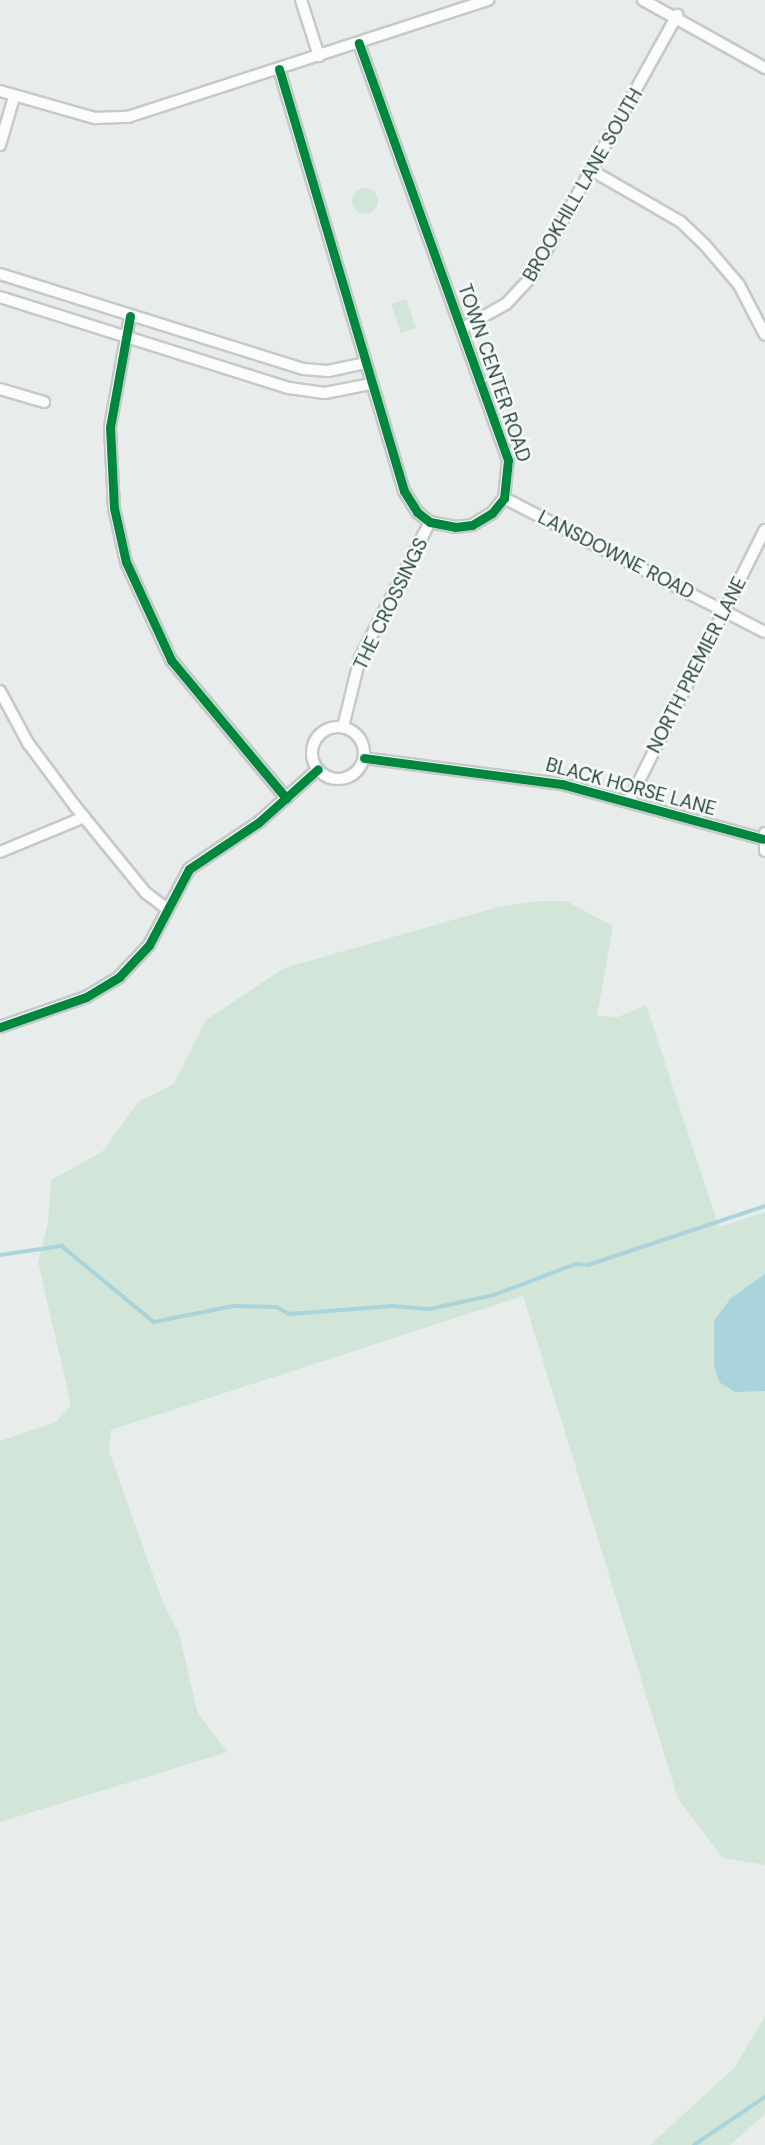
<!DOCTYPE html>
<html>
<head>
<meta charset="utf-8">
<style>
	body { margin:0 }
	#map { position:relative; width:765px; height:2145px; overflow:hidden; background:#e8edeb; font-family:"DM Sans",sans-serif }
	div>[style] { position:absolute }
	[style*='--x'] { left:calc(var(--x)*1px); top:calc(var(--y)*1px); width:calc(var(--w)*1px); rotate:calc(var(--a)*1deg) }
	.green>* { inset:0; background:#d1e6d8 }
	.round { border-radius:50% }
	.water>* { inset:0; background:#a9d4db }
	.stream>* { height:3.5px; margin:-1.75px; padding:0 1.75px; transform-origin:1.75px; border-radius:1.75px; background:#a9d4db }
	.roads { filter:drop-shadow(2px 0 #c5cac8) drop-shadow(-2px 0 #c5cac8) drop-shadow(0 2px #c5cac8) drop-shadow(0 -2px #c5cac8) }
	.street>* { height:10px; margin:-5px; padding:0 5px; transform-origin:5px; border-radius:5px; background:#fcfcfc }
	.street>.ring { margin:-5px; padding:0; box-sizing:content-box; background:none; border:10px solid #fcfcfc; border-radius:50% }
	.cycleway>* { height:9px; margin:-4.5px; padding:0 4.5px; transform-origin:4.5px; border-radius:4.5px; background:#00873e }
	span { translate:-50% -50%; white-space:nowrap; text-align:center; line-height:1.15; -webkit-text-stroke:5px #f7fbf9; paint-order:stroke }
	.street-label { font-size:19px; color:#24423a }
</style>
</head>
<body>
<div id="map">
	<div class="green">
		<i class="round" style="left:352px;top:188px;width:26px;height:26px"></i>
		<i style="clip-path:polygon(406px 299px,416px 328px,401px 333px,391px 304px)"></i>
		<i style="clip-path:polygon(538px 901px,566px 901px,613px 926px,597px 1016px,618px 1017px,646px 1005px,719px 1227px,765px 1212px,765px 1865px,723px 1858px,678px 1799px,523px 1296px,111px 1430px,109px 1451px,163px 1603px,179px 1634px,198px 1714px,228px 1752px,0 1822px,0 1441px,56px 1422px,71px 1405px,38px 1262px,48px 1223px,51px 1180px,103px 1151px,138px 1102px,174px 1084px,206px 1020px,284px 968px,498px 907px)"></i>
		<i style="clip-path:polygon(765px 2016px,765px 2114px,730px 2145px,650px 2145px,735px 2067px)"></i>
	</div>
	<div class="water">
		<i style="clip-path:polygon(765px 1274px,765px 1391px,735px 1392px,719px 1382px,714px 1366px,714px 1321px,731px 1298px)"></i>
	</div>
	<div class="stream">
		<i style="--x:0;--y:1255;--w:63;--a:-8.3"></i>
		<i style="--x:62;--y:1246;--w:119;--a:39.6"></i>
		<i style="--x:154;--y:1322;--w:82;--a:-11.3"></i>
		<i style="--x:234;--y:1306;--w:43;--a:1.3"></i>
		<i style="--x:277;--y:1307;--w:14;--a:30"></i>
		<i style="--x:289;--y:1314;--w:104;--a:-4.4"></i>
		<i style="--x:393;--y:1306;--w:37;--a:5"></i>
		<i style="--x:430;--y:1309;--w:66;--a:-12.3"></i>
		<i style="--x:494;--y:1295;--w:88;--a:-20.7"></i>
		<i style="--x:576;--y:1264;--w:12;--a:5"></i>
		<i style="--x:588;--y:1265;--w:187;--a:-18.4"></i>
		<i style="--x:694;--y:2145;--w:86;--a:-34.1"></i>
	</div>
	<div class="roads">
		<div class="street">
			<i style="--x:301;--y:0;--w:59;--a:72.2"></i>
			<i style="--x:643;--y:0;--w:140;--a:29.1"></i>
			<i style="--x:279;--y:69;--w:440;--a:73.5"></i>
			<i style="--x:404;--y:491;--w:25;--a:58"></i>
			<i style="--x:417;--y:512;--w:16;--a:38"></i>
			<i style="--x:430;--y:522;--w:25;--a:11"></i>
			<i style="--x:455;--y:527;--w:17;--a:-7"></i>
			<i style="--x:472;--y:525;--w:23;--a:-31"></i>
			<i style="--x:492;--y:513;--w:19;--a:-51"></i>
			<i style="--x:504;--y:498;--w:38;--a:-84"></i>
			<i style="--x:508;--y:460;--w:443;--a:-109.7"></i>
			<i style="--x:0;--y:91;--w:99;--a:15.9"></i>
			<i style="--x:95;--y:118;--w:33;--a:-2"></i>
			<i style="--x:128;--y:117;--w:379;--a:-18"></i>
			<i style="--x:0;--y:145;--w:50;--a:-73.7"></i>
			<i style="--x:591;--y:170;--w:104;--a:30"></i>
			<i style="--x:681;--y:222;--w:33;--a:44"></i>
			<i style="--x:705;--y:245;--w:52;--a:49.6"></i>
			<i style="--x:739;--y:285;--w:56;--a:62.5"></i>
			<i style="--x:0;--y:274;--w:318;--a:17.4"></i>
			<i style="--x:304;--y:369;--w:24;--a:5"></i>
			<i style="--x:328;--y:371;--w:38;--a:-12"></i>
			<i style="--x:0;--y:297;--w:303;--a:17.5"></i>
			<i style="--x:289;--y:388;--w:36;--a:8"></i>
			<i style="--x:325;--y:393;--w:47;--a:-11.1"></i>
			<i style="--x:130;--y:316;--w:113;--a:100.2"></i>
			<i style="--x:110;--y:427;--w:81;--a:87.2"></i>
			<i style="--x:114;--y:508;--w:55;--a:77.5"></i>
			<i style="--x:126;--y:562;--w:108;--a:65.3"></i>
			<i style="--x:171;--y:660;--w:180;--a:50.2"></i>
			<i style="--x:461;--y:329;--w:51;--a:-29.1"></i>
			<i style="--x:506;--y:304;--w:38;--a:-47"></i>
			<i style="--x:532;--y:276;--w:299;--a:-60.9"></i>
			<i style="--x:0;--y:389;--w:46;--a:16.5"></i>
			<i style="--x:504;--y:498;--w:293;--a:27.2"></i>
			<i style="--x:0;--y:691;--w:59;--a:61.7"></i>
			<i style="--x:28;--y:743;--w:79;--a:53.3"></i>
			<i style="--x:75;--y:806;--w:112;--a:50.8"></i>
			<i style="--x:146;--y:893;--w:26;--a:37"></i>
			<i style="--x:343;--y:727;--w:71;--a:-76.2"></i>
			<i style="--x:360;--y:658;--w:153;--a:-62.8"></i>
			<i class="ring" style="left:312px;top:727px;width:42px;height:42px"></i>
			<i style="--x:364;--y:758;--w:200;--a:7.5"></i>
			<i style="--x:562;--y:784;--w:208;--a:15.3"></i>
			<i style="--x:629;--y:801;--w:303;--a:-63.4"></i>
			<i style="--x:765;--y:833;--w:18;--a:90"></i>
			<i style="--x:0;--y:852;--w:91;--a:-22.6"></i>
			<i style="--x:0;--y:1027;--w:91;--a:-19.2"></i>
			<i style="--x:86;--y:997;--w:39;--a:-31"></i>
			<i style="--x:119;--y:977;--w:44;--a:-46.8"></i>
			<i style="--x:149;--y:945;--w:86;--a:-62.2"></i>
			<i style="--x:189;--y:869;--w:84;--a:-33.9"></i>
			<i style="--x:259;--y:822;--w:79;--a:-41.9"></i>
		</div>
	</div>
	<div class="cycleway">
		<i style="--x:279;--y:69;--w:440;--a:73.5"></i>
		<i style="--x:404;--y:491;--w:25;--a:58"></i>
		<i style="--x:417;--y:512;--w:16;--a:38"></i>
		<i style="--x:430;--y:522;--w:25;--a:11"></i>
		<i style="--x:455;--y:527;--w:17;--a:-7"></i>
		<i style="--x:472;--y:525;--w:23;--a:-31"></i>
		<i style="--x:492;--y:513;--w:19;--a:-51"></i>
		<i style="--x:504;--y:498;--w:38;--a:-84"></i>
		<i style="--x:508;--y:460;--w:443;--a:-109.7"></i>
		<i style="--x:130;--y:316;--w:113;--a:100.2"></i>
		<i style="--x:110;--y:427;--w:81;--a:87.2"></i>
		<i style="--x:114;--y:508;--w:55;--a:77.5"></i>
		<i style="--x:126;--y:562;--w:108;--a:65.3"></i>
		<i style="--x:171;--y:660;--w:180;--a:50.2"></i>
		<i style="--x:364;--y:758;--w:200;--a:7.5"></i>
		<i style="--x:562;--y:784;--w:208;--a:15.3"></i>
		<i style="--x:0;--y:1027;--w:91;--a:-19.2"></i>
		<i style="--x:86;--y:997;--w:39;--a:-31"></i>
		<i style="--x:119;--y:977;--w:44;--a:-46.8"></i>
		<i style="--x:149;--y:945;--w:86;--a:-62.2"></i>
		<i style="--x:189;--y:869;--w:84;--a:-33.9"></i>
		<i style="--x:259;--y:822;--w:79;--a:-41.9"></i>
	</div>
	<div class="street-label">
		<span style="left:583px;top:185px;rotate:-60deg">BROOKHILL LANE SOUTH</span>
		<span style="left:494px;top:373px;rotate:71deg">TOWN CENTER ROAD</span>
		<span style="left:616px;top:555px;rotate:27deg">LANSDOWNE ROAD</span>
		<span style="left:391px;top:604px;rotate:-64deg">THE CROSSINGS</span>
		<span style="left:697px;top:665px;rotate:-63deg">NORTH PREMIER LANE</span>
		<span style="left:631px;top:787px;rotate:15deg">BLACK HORSE LANE</span>
	</div>
</div>
</body>
</html>
